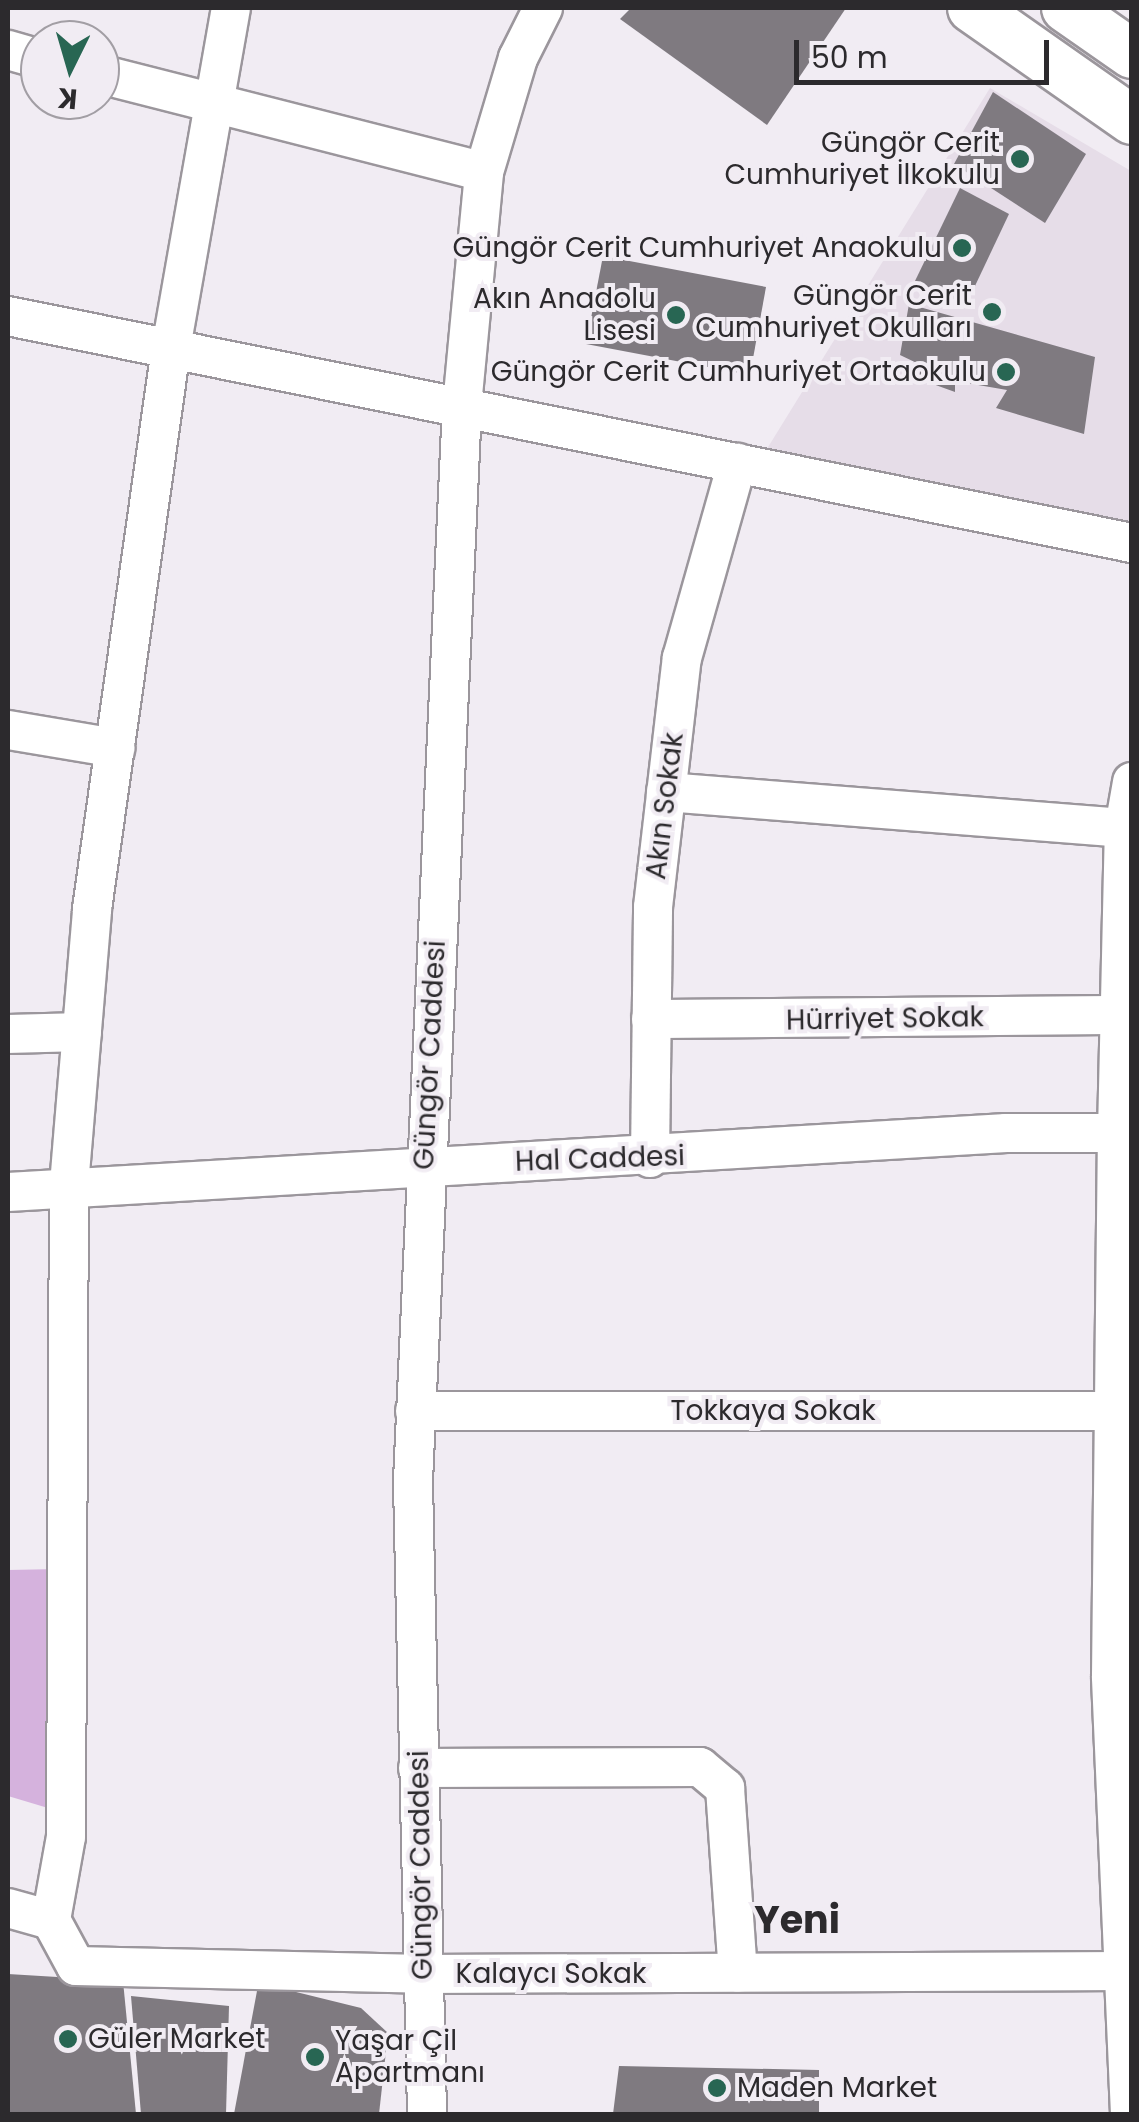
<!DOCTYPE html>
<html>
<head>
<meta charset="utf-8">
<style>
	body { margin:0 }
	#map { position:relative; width:1139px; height:2122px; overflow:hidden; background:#f1ecf3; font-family:Poppins,sans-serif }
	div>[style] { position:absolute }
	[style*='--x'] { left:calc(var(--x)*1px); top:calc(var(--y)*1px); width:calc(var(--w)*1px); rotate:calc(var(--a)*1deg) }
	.built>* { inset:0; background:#e6dde8 }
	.green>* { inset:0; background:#d5b2dd }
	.building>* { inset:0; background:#7f7a80 }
	.roads { filter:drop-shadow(2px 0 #9b969c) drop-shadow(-2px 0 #9b969c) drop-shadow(0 2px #9b969c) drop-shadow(0 -2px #9b969c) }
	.minor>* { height:38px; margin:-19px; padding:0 19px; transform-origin:19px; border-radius:19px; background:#fff }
	.major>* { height:48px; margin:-24px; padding:0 24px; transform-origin:24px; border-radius:24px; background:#fff }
	.dots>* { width:28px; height:28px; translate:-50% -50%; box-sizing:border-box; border:5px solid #f1ecf3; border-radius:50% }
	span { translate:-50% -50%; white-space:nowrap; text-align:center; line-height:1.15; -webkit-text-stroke:8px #f1ecf3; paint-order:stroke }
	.poi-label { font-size:28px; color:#2c2a2d }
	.right { translate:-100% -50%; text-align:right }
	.left { translate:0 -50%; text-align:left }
	.street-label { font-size:28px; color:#2c2a2d }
	.district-label { font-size:38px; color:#2c2a2d; font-weight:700 }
	.frame { position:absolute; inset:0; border:10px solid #2c2a2d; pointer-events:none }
	.north { position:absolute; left:20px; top:20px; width:100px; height:100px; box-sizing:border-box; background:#f1ecf3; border:2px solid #a29ea4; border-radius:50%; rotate:185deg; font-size:28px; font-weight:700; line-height:40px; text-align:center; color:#2c2a2d }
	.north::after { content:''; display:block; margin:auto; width:35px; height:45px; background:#286653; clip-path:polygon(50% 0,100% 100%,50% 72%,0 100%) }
	.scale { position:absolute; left:794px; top:40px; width:255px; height:45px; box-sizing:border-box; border:5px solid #2c2a2d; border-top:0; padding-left:12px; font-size:30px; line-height:35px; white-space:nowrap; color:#2c2a2d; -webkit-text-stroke:8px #f1ecf3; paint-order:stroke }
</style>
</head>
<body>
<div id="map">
	<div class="built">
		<i style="clip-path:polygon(990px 88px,1131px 171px,1131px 526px,765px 452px)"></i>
	</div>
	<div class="green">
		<i style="clip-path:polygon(59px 1569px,48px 1808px,8px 1796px,8px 1570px)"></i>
	</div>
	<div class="building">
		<i style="clip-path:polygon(631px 8px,846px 8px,767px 125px,620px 19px)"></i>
		<i style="clip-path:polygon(993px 92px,1086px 154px,1045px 223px,954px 164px)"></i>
		<i style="clip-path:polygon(960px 188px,1009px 214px,966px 305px,915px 281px)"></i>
		<i style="clip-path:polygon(603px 256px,766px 287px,750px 375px,586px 344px)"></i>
		<i style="clip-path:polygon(909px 304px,1095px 357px,1084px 434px,996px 408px,1007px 390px,955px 381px,955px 392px,919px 379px,921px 365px,900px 355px)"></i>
		<i style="clip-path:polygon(8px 1974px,123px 1981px,136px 2114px,9px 2114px)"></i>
		<i style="clip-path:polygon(288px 1990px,361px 2008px,388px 2033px,379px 2114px,234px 2114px,257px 1991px)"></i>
		<i style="clip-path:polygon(131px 1996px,229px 2006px,226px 2114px,141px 2114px)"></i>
		<i style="clip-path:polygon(619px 2066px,819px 2070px,819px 2114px,613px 2114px)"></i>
	</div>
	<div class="roads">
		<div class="minor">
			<i style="--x:8;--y:50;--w:33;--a:16"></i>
			<i style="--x:100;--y:74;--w:396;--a:14.3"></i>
			<i style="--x:8;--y:316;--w:1147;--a:11.42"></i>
			<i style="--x:8;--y:730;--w:109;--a:9.5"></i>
			<i style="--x:666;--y:792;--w:467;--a:4.5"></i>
			<i style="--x:651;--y:1019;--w:469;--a:-0.5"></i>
			<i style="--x:8;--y:1034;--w:74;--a:-1.5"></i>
			<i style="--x:650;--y:1158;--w:251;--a:-89.3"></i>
			<i style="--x:653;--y:907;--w:251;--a:-83.4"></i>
			<i style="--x:682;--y:658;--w:203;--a:-74.2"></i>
			<i style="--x:8;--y:1192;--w:1000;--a:-3.38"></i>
			<i style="--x:1006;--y:1133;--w:126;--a:0"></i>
			<i style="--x:415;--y:1411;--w:717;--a:0"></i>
			<i style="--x:418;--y:1768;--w:282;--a:-0.2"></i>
			<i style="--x:700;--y:1767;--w:33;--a:40"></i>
			<i style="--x:725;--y:1788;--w:185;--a:86"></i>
			<i style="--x:8;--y:1908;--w:45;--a:15.6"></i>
			<i style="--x:51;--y:1920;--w:52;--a:61.5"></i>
			<i style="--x:76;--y:1966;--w:347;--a:1.3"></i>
			<i style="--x:423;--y:1974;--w:701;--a:-0.25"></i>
			<i style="--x:51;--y:1920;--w:84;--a:-79.8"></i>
			<i style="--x:66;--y:1837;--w:652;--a:-89.74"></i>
			<i style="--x:69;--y:1185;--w:277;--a:-85.2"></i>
			<i style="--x:92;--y:909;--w:567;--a:-81.98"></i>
			<i style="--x:171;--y:348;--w:345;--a:-80"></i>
			<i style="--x:427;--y:2114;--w:633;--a:-91.27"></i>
			<i style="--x:413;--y:1481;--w:1076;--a:-87.39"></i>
			<i style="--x:462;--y:406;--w:235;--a:-84.6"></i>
			<i style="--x:484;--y:172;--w:119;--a:-73.4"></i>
			<i style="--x:518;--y:58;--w:56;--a:-63.4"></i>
			<i style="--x:1130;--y:2114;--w:438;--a:-92.5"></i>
			<i style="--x:1111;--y:1676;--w:543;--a:-89.37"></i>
			<i style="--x:1117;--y:1133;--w:305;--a:-88.7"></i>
			<i style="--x:1124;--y:828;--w:47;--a:-80.1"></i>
		</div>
		<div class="major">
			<i style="--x:972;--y:8;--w:195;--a:35"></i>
			<i style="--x:1066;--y:8;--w:80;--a:34.9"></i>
		</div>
	</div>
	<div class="dots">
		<i style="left:1020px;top:159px;background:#286653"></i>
		<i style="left:962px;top:248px;background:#286653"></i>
		<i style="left:992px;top:312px;background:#286653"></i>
		<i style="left:676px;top:315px;background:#286653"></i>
		<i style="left:1006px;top:372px;background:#286653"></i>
		<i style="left:68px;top:2039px;background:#286653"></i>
		<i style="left:315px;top:2057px;background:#286653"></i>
		<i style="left:717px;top:2088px;background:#286653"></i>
	</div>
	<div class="poi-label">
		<span class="right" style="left:1000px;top:159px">Güngör Cerit<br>Cumhuriyet İlkokulu</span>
		<span class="right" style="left:942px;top:248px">Güngör Cerit Cumhuriyet Anaokulu</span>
		<span class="right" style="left:972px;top:312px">Güngör Cerit<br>Cumhuriyet Okulları</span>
		<span class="right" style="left:656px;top:315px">Akın Anadolu<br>Lisesi</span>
		<span class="right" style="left:986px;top:372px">Güngör Cerit Cumhuriyet Ortaokulu</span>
		<span class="left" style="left:88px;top:2039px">Güler Market</span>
		<span class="left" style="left:335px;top:2057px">Yaşar Çil<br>Apartmanı</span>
		<span class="left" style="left:737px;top:2088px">Maden Market</span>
	</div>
	<div class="street-label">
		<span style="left:665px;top:806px;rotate:-83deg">Akın Sokak</span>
		<span style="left:885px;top:1019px;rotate:-1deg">Hürriyet Sokak</span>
		<span style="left:430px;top:1055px;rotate:-87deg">Güngör Caddesi</span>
		<span style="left:600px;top:1159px;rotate:-2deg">Hal Caddesi</span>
		<span style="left:773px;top:1411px">Tokkaya Sokak</span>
		<span style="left:421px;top:1865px;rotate:-91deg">Güngör Caddesi</span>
		<span style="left:551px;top:1974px">Kalaycı Sokak</span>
	</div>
	<div class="district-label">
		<span style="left:797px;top:1920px">Yeni</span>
	</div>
	<div class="frame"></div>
	<div class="north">K</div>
	<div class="scale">50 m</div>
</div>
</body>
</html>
